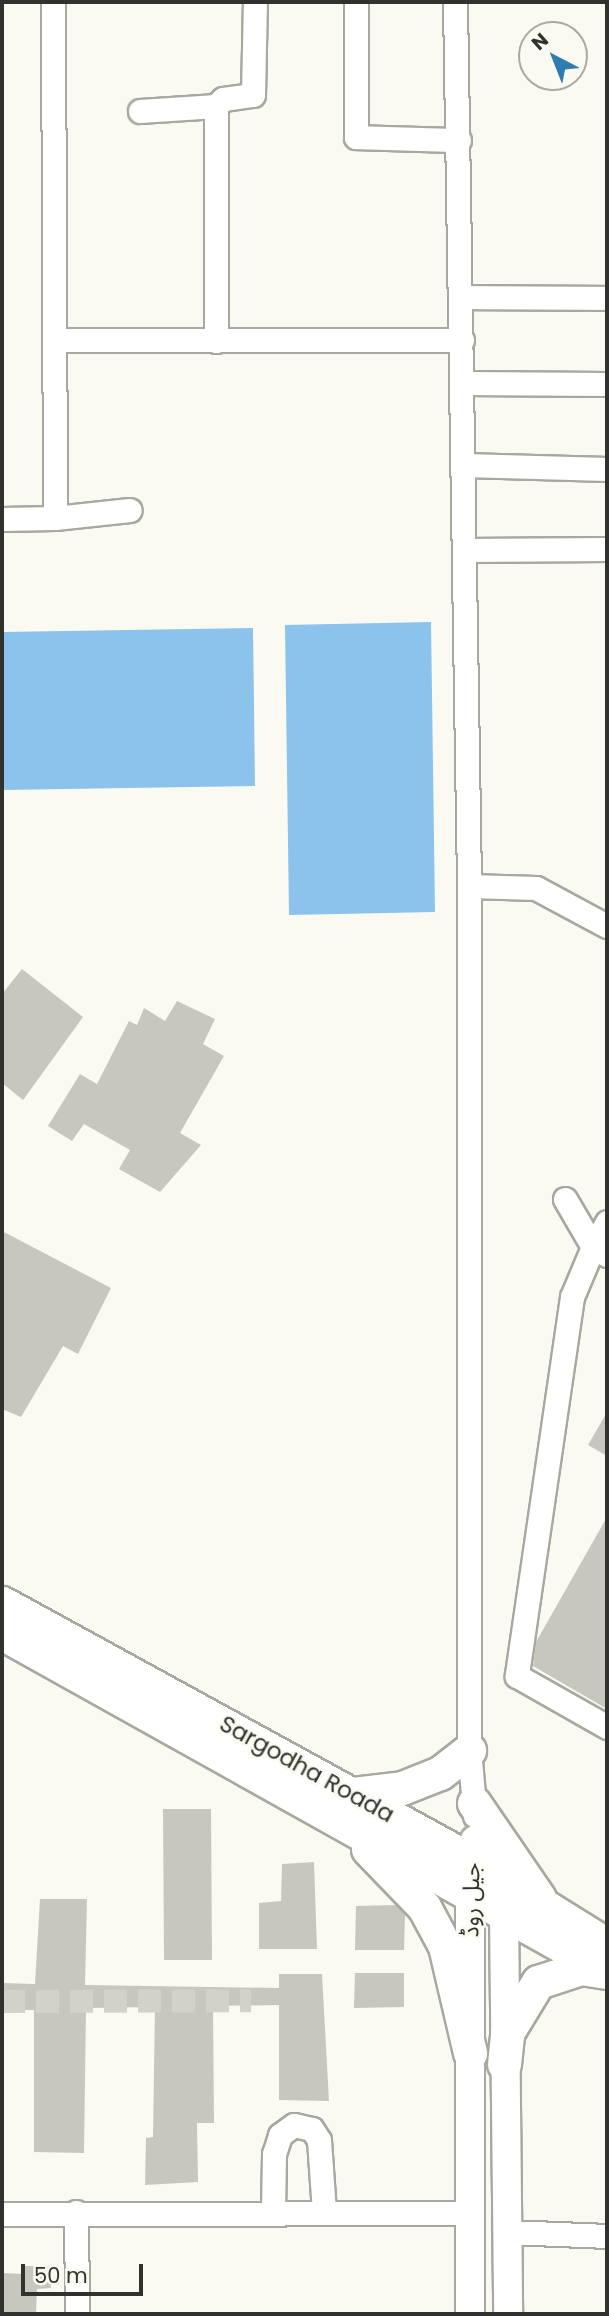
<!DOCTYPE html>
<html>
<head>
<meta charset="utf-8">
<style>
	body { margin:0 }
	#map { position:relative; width:609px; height:2316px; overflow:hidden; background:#fafaf2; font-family:Poppins,"Noto Sans Arabic",sans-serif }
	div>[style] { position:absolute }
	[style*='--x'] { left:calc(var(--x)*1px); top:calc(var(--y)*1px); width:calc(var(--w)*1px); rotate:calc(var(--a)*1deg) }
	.water>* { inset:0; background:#8bc3ec }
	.building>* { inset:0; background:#c7c7bf }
	.minor-tunnel>* { height:23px; margin-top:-11.5px; transform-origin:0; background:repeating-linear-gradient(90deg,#d2d2cb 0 23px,transparent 0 34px) }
	.roads { filter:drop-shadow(2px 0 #a8a8a0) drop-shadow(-2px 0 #a8a8a0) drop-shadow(0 2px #a8a8a0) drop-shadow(0 -2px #a8a8a0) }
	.minor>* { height:23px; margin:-11.5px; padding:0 11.5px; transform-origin:11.5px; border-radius:11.5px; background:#fff }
	.major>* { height:28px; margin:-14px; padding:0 14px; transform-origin:14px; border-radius:14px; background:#fff }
	.highway>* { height:33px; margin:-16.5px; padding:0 16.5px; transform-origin:16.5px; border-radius:16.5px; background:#fff }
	span { translate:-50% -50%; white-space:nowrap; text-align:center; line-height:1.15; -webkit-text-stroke:5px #fafaf2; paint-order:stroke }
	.street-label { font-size:23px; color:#31312e }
	.frame { position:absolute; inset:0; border:4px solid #31312e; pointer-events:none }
	.north { position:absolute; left:518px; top:21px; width:70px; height:70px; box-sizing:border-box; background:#fafaf2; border:2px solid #aaaaa4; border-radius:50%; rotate:318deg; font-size:19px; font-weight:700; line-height:28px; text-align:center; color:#31312e }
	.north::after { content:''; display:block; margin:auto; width:24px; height:32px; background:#2e7dae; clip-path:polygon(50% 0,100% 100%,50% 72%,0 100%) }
	.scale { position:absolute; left:21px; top:2264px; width:122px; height:32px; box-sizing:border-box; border:4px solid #31312e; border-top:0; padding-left:9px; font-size:21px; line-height:24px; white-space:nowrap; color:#31312e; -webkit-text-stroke:5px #fafaf2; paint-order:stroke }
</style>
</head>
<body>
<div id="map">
	<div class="water">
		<i style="clip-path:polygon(431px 622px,435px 912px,289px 915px,285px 625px)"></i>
		<i style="clip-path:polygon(253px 628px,255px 786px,2px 790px,2px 632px)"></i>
	</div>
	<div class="building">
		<i style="clip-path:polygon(22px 969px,83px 1017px,23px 1100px,2px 1083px,2px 994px)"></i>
		<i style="clip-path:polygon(177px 1001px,215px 1019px,203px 1044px,224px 1056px,180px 1133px,201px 1145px,160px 1192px,119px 1169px,130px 1150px,84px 1124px,72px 1141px,48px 1126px,80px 1074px,97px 1084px,129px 1021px,137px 1025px,144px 1008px,165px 1021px)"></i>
		<i style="clip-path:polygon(2px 1231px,111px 1288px,78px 1354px,63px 1346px,21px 1417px,2px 1409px)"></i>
		<i style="clip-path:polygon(607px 1412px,607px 1456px,588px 1445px)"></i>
		<i style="clip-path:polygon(607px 1517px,607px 1709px,533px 1666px,536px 1642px)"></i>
		<i style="clip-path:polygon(163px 1809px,211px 1809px,212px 1960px,164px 1960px)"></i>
		<i style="clip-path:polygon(314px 1862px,317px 1949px,259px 1949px,259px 1903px,281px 1901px,282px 1864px)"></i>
		<i style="clip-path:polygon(40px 1899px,87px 1899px,85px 1985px,279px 1988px,279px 1974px,322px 1974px,329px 2101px,279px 2100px,279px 2005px,213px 2006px,214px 2123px,197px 2123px,198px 2182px,145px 2185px,146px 2138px,153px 2137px,155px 2007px,86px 2008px,84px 2153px,34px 2152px,34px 2010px,2px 2010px,2px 1983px,35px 1984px)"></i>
		<i style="clip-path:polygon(396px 1905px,405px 1915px,404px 1950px,355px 1950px,356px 1906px)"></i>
		<i style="clip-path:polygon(355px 1973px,404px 1973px,404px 2007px,354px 2008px)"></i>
		<i style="clip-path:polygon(23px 2266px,49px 2266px,51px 2288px,37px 2289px,36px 2314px,2px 2314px,2px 2273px,23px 2274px)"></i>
	</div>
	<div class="minor-tunnel">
		<i style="--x:2;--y:2001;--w:249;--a:-0.2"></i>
	</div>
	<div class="roads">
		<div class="minor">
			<i style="--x:356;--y:2;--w:135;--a:90"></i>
			<i style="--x:356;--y:137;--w:103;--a:1.7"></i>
			<i style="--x:455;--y:2;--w:884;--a:89.09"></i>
			<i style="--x:469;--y:886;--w:864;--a:90"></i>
			<i style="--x:469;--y:1750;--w:66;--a:84.8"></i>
			<i style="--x:140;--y:111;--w:76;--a:-3.8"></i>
			<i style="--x:461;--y:297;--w:146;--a:0.4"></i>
			<i style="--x:55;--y:340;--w:407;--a:0"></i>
			<i style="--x:216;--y:341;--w:235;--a:-90"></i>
			<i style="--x:216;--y:106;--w:10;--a:-45"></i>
			<i style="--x:223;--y:99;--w:30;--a:-8"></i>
			<i style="--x:253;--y:95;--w:93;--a:-88.8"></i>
			<i style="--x:463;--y:383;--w:144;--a:0.4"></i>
			<i style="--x:464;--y:465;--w:143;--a:1.6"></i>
			<i style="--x:55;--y:518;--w:75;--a:-6.1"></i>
			<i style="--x:2;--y:519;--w:53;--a:-1.1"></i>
			<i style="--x:55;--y:518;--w:516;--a:-90.22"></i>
			<i style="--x:465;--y:550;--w:142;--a:-0.4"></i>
			<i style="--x:469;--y:886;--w:67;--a:1.7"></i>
			<i style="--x:536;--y:888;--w:81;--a:28.2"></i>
			<i style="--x:565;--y:1199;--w:56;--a:59.7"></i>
			<i style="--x:593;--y:1247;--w:54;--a:112.8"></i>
			<i style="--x:572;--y:1297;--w:383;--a:98.3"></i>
			<i style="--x:517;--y:1676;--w:103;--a:29.5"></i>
			<i style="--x:607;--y:1222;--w:29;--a:119"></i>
			<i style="--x:593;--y:1247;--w:16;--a:30"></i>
			<i style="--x:76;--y:2212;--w:102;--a:89.4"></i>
			<i style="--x:273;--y:2212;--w:58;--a:-89"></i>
			<i style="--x:274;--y:2154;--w:20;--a:-72"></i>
			<i style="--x:280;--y:2135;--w:17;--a:-36"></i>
			<i style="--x:294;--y:2125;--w:18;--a:13"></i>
			<i style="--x:312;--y:2129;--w:13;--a:58"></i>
			<i style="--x:319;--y:2140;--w:72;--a:86"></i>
			<i style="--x:2;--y:2214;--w:468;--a:-0.1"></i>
			<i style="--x:508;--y:2232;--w:99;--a:2.3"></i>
		</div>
		<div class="major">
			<i style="--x:475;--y:1840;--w:79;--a:68.3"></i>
			<i style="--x:504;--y:1913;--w:401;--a:89.4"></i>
			<i style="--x:470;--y:1876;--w:438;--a:90"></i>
		</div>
		<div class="highway">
			<i style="--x:2;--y:1603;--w:533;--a:28.73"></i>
			<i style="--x:469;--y:1859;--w:163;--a:31.9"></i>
			<i style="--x:2;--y:1633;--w:693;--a:29.19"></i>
			<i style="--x:353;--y:1794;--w:49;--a:-7"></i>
			<i style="--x:402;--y:1788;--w:41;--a:-21.5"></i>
			<i style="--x:440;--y:1773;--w:37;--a:-38"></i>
			<i style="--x:474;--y:1803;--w:115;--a:55.6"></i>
			<i style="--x:368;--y:1849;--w:81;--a:46"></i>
			<i style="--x:424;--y:1907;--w:44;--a:61.7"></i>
			<i style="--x:445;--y:1946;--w:110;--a:76.8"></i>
			<i style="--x:504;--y:2064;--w:31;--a:-84"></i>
			<i style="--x:507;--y:2033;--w:60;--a:-58.7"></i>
			<i style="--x:538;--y:1982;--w:45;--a:-18"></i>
			<i style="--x:581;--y:1968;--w:24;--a:9"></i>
		</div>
	</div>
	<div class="street-label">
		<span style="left:307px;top:1769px;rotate:29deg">Sargodha Roada</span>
		<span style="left:471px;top:1900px;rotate:-89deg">جیل روڈ</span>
	</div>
	<div class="frame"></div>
	<div class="north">N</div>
	<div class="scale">50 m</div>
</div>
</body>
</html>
